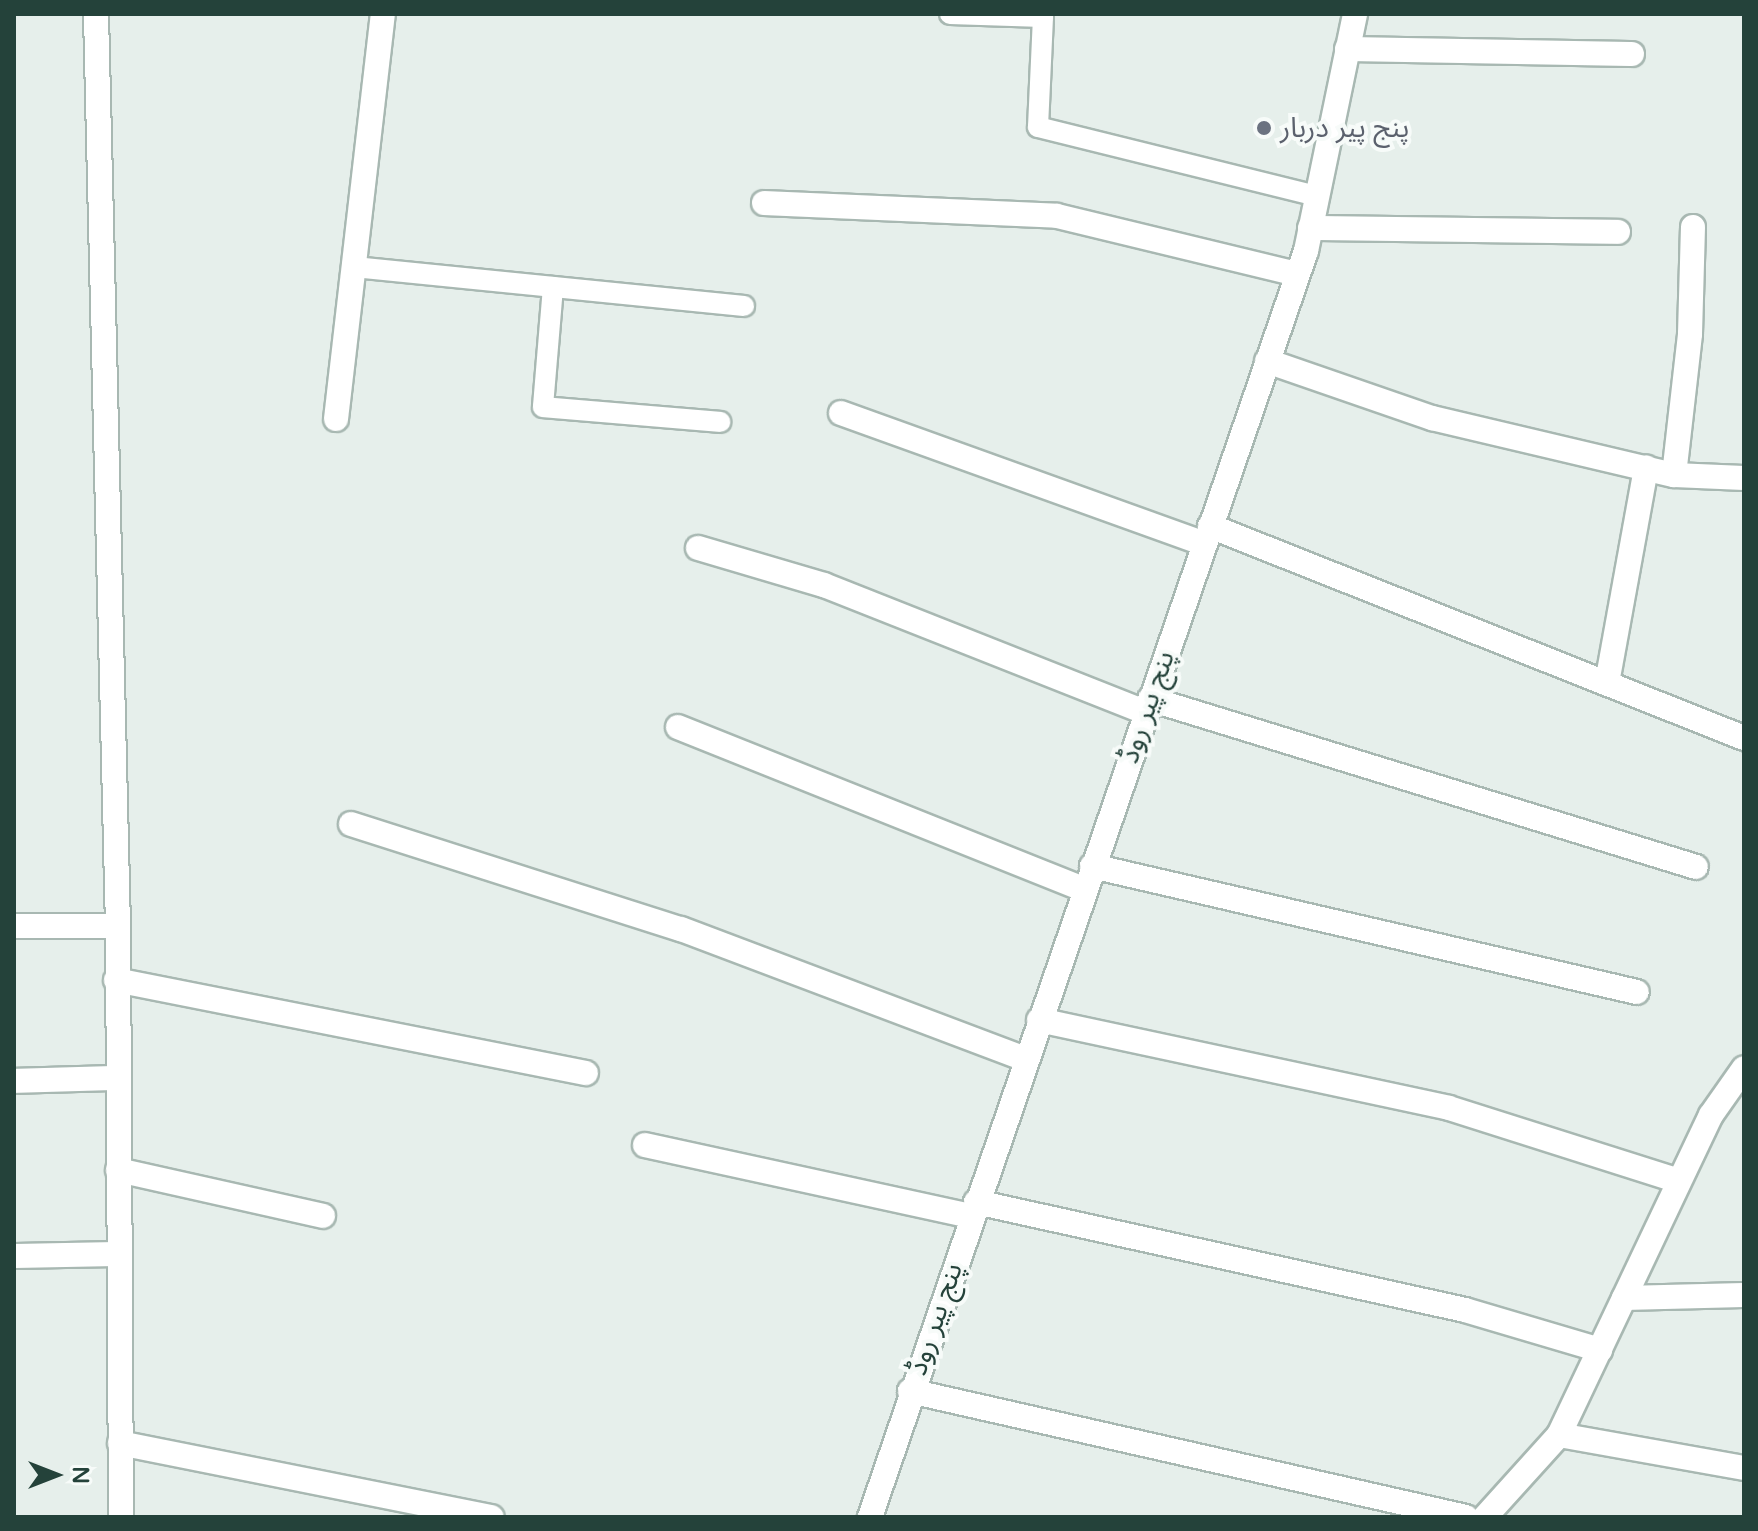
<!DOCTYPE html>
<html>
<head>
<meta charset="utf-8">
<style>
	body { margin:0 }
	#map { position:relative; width:1758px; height:1531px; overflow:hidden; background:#e6efeb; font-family:"Varela Round","Noto Sans Arabic",sans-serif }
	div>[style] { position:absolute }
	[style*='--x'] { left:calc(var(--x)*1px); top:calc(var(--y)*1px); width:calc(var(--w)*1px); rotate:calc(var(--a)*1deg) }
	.roads { filter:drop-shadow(2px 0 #a8b8b2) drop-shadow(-2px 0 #a8b8b2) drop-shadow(0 2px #a8b8b2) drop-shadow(0 -2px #a8b8b2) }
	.lane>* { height:20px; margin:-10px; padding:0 10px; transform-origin:10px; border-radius:10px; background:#fff }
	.street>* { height:24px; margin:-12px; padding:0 12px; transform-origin:12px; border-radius:12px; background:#fff }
	.secondary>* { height:24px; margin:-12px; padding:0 12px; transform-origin:12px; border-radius:12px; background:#fff }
	.dots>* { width:22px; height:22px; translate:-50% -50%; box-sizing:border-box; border:4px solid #f7fbf9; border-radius:50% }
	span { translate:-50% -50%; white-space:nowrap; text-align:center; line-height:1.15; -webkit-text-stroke:8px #f7fbf9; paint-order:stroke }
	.worship-label { font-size:28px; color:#5b616d }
	.left { translate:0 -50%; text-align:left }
	.street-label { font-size:28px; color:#24423a }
	.frame { position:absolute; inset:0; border:16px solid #24423a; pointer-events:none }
	.north { position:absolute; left:16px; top:1435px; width:80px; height:80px; -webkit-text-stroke:6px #f7fbf9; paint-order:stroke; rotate:90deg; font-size:22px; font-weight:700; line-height:32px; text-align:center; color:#24423a }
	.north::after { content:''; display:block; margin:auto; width:28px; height:36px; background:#24423a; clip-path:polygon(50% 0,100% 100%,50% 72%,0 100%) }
</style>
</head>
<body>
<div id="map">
	<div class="roads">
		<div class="lane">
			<i style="--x:950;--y:14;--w:93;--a:1.8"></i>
			<i style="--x:1043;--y:17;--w:110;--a:92.6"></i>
			<i style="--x:1038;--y:127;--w:287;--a:13.9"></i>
			<i style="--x:354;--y:267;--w:392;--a:5.7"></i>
			<i style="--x:553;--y:287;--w:120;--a:94.8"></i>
			<i style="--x:543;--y:407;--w:178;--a:4.8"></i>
		</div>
		<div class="street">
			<i style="--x:96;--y:14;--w:912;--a:88.62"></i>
			<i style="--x:118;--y:926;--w:591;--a:89.71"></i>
			<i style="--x:1347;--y:49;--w:285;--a:1"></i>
			<i style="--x:764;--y:203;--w:293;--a:2.5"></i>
			<i style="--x:1057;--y:216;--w:247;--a:13.6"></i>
			<i style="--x:1310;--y:228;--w:308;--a:0.7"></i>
			<i style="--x:1267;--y:361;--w:175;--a:19.1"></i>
			<i style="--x:1432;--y:418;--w:249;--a:13.3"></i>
			<i style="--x:1674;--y:475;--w:70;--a:2.5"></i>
			<i style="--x:841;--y:413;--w:386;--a:19.8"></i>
			<i style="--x:336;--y:419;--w:408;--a:-83.4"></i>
			<i style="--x:1674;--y:475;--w:142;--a:-83.5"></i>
			<i style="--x:1690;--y:334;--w:107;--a:-88.4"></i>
			<i style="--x:1210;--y:526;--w:575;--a:21.65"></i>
			<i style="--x:698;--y:548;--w:131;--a:16.4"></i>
			<i style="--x:824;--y:585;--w:345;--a:21.6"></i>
			<i style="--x:1607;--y:683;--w:219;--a:-79.7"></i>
			<i style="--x:1150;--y:699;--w:571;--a:17.1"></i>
			<i style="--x:678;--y:727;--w:437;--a:21.8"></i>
			<i style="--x:351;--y:824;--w:346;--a:17.7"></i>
			<i style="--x:681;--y:929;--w:368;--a:20.7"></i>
			<i style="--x:1092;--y:866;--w:559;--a:13.02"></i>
			<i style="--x:14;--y:926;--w:104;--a:0"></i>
			<i style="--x:116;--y:980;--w:479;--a:11.2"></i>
			<i style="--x:1039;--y:1020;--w:419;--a:12.1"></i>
			<i style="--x:1449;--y:1108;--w:241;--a:17.6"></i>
			<i style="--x:14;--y:1081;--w:104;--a:-1.7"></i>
			<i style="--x:645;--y:1145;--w:333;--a:12.3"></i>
			<i style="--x:118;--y:1170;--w:210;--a:12.6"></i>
			<i style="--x:976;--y:1202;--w:501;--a:12.45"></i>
			<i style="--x:1465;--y:1310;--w:141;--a:16.5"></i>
			<i style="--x:14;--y:1256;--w:103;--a:-1.1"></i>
			<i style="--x:1624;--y:1298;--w:120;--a:-1.4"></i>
			<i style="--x:910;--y:1391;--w:570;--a:12.77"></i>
			<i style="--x:1559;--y:1435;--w:188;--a:10.1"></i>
			<i style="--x:120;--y:1443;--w:379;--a:11.3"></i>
			<i style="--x:870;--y:1517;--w:1339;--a:-71"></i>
			<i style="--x:1306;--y:251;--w:242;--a:-78.3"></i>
		</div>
		<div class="secondary">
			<i style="--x:1485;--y:1517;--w:110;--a:-47.9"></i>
			<i style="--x:1559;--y:1435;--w:354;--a:-64.6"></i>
			<i style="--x:1711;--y:1115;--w:57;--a:-54.9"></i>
		</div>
	</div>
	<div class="dots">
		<i style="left:1264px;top:128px;background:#6b7280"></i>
	</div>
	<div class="worship-label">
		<span class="left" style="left:1280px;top:128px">پنج پیر دربار</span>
	</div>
	<div class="street-label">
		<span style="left:1147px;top:707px;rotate:-71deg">پنج پیر روڈ</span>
		<span style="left:935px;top:1319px;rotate:-71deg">پنج پیر روڈ</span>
	</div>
	<div class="frame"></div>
	<div class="north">N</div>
</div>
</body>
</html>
